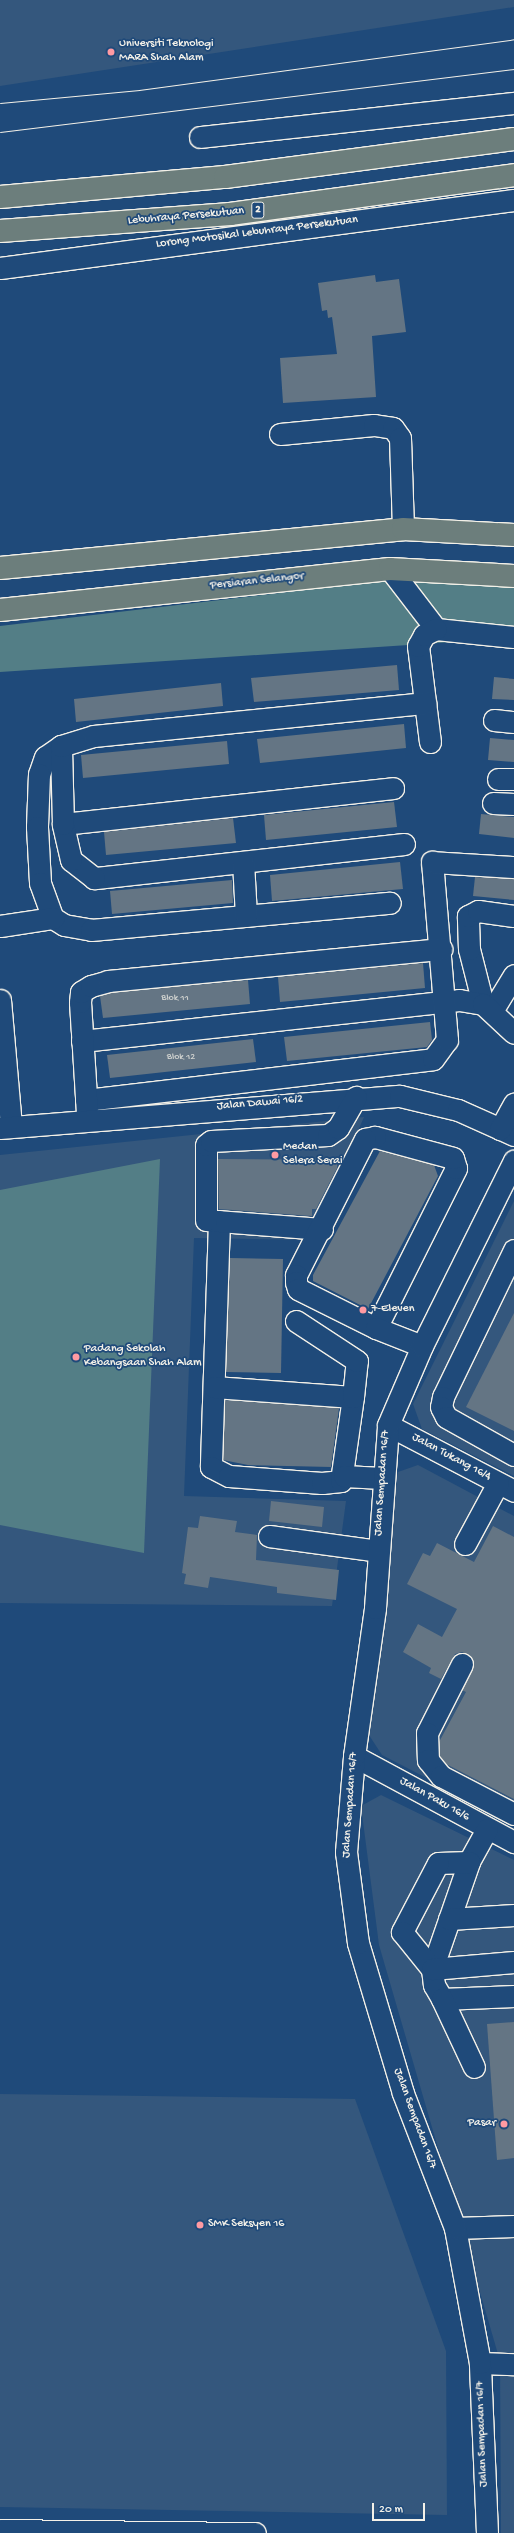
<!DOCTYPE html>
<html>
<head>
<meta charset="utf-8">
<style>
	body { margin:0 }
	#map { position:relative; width:514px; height:2533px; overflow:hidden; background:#1f4a7a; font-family:"Gochi Hand",sans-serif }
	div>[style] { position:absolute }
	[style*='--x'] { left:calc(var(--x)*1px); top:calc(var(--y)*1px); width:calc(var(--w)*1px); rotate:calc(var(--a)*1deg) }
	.built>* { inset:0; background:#34577d }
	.green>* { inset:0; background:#537e86 }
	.building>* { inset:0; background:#647584 }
	.roads { filter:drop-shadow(1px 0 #f4f1e8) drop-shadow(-1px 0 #f4f1e8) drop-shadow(0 1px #f4f1e8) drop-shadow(0 -1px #f4f1e8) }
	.minor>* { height:21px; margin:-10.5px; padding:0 10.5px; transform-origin:10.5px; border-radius:10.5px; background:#1f4a7a }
	.major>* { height:22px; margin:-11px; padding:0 11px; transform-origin:11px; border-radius:11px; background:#6c7e7c }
	.highway>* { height:22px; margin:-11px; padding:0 11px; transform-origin:11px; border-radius:11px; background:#6c7e7c }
	.tram>* { height:1px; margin:-0.5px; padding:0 0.5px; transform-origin:0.5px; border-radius:0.5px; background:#f4f1e8 }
	.dots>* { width:11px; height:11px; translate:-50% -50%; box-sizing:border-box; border:2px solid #1f4a7a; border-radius:50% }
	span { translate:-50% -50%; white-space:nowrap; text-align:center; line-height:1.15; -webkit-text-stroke:3.5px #1f4a7a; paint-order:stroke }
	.number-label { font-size:10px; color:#d0d2cf }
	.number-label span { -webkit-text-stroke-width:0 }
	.shield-label span { padding:1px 3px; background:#1f4a7a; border:1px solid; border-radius:3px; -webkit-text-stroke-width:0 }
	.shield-label { font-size:11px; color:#f4f1e8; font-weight:700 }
	.poi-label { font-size:12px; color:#f4f1e8 }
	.left { translate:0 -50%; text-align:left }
	.right { translate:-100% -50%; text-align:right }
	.street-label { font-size:12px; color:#f4f1e8 }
	.scale { position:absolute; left:372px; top:2503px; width:53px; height:18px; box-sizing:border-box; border:2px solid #f4f1e8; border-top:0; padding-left:5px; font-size:12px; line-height:14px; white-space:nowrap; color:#f4f1e8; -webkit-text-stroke:3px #1f4a7a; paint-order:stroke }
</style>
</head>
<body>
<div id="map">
	<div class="built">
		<i style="clip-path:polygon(0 0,514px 0,514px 7px,0 86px)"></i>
		<i style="clip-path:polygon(364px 1117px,311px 1240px,194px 1238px,184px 1496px,346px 1501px,332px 1606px,0 1603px,0 1155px)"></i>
		<i style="clip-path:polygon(514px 1201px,514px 1476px,422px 1429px,413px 1404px)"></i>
		<i style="clip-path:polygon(418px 1465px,514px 1516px,514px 1823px,382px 1755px,365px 1729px,398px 1472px)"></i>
		<i style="clip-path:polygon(381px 1795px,514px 1860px,514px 2533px,501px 2533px,500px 2361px,379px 1945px,361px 1806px)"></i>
		<i style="clip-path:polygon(0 2094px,355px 2099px,446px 2351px,447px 2515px,0 2507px)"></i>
	</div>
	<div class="green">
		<i style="clip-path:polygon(406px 578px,514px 581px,514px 638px,0 672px,0 626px)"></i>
		<i style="clip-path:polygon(160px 1159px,144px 1553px,0 1525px,0 1190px)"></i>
	</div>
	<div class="building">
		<i style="clip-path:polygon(375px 275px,376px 282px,399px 279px,406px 332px,372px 336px,376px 397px,283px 403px,280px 358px,337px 354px,332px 317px,328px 318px,327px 310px,322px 311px,318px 283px)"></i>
		<i style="clip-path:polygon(397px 665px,399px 690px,254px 702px,251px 678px)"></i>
		<i style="clip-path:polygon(494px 677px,514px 679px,514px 700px,492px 699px)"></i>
		<i style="clip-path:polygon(221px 683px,223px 706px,76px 722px,74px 699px)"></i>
		<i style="clip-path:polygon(404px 724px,406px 748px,260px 763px,257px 739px)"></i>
		<i style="clip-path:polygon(490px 738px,514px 740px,514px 762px,488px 760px)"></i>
		<i style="clip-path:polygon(227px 741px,229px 764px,83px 778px,81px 755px)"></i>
		<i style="clip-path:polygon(394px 802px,397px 827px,266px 840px,264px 815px)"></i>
		<i style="clip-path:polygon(481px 814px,514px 817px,514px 838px,479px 834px)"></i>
		<i style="clip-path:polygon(233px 818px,236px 843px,106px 855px,104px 832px)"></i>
		<i style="clip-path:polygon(400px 862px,403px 889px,272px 901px,270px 875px)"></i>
		<i style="clip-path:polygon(475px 877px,514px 879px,514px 900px,473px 896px)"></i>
		<i style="clip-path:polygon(232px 880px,233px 903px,112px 914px,110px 891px)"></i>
		<i style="clip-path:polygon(423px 963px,425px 988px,280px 1002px,278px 977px)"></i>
		<i style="clip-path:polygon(248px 980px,250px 1004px,103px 1018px,100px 996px,109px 993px)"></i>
		<i style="clip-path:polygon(430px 1022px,432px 1040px,427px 1047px,287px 1061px,284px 1037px)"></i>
		<i style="clip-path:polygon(253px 1039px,256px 1062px,110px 1078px,107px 1055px)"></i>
		<i style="clip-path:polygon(380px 1151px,434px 1165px,438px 1176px,368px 1309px,313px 1281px,313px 1275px)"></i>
		<i style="clip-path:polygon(218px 1159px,337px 1160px,337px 1168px,316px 1209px,312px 1209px,312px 1216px,219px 1209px)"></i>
		<i style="clip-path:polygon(230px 1258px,283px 1259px,281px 1373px,226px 1372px)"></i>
		<i style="clip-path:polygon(514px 1313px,514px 1431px,466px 1407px)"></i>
		<i style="clip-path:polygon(225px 1400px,339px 1408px,331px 1467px,248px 1465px,223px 1460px)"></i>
		<i style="clip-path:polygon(271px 1501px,324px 1507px,322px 1527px,269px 1521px)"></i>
		<i style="clip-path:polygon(200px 1516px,237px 1521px,235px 1532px,257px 1535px,256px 1560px,339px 1570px,336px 1600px,277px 1593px,277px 1587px,210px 1577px,208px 1588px,184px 1584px,186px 1574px,182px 1573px,188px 1527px,198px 1528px)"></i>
		<i style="clip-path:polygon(493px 1526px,514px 1537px,514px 1799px,446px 1764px,440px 1756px,439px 1742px,466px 1692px,462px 1690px,473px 1669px,472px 1657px,462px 1652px,455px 1654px,441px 1679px,429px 1673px,431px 1668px,403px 1652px,418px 1624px,442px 1637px,457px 1609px,407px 1584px,423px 1553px,430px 1556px,437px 1543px,474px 1562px)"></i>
		<i style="clip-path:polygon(514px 2022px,514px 2158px,497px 2160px,487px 2024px)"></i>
	</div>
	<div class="roads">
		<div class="minor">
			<i style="--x:200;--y:137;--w:316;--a:-6.2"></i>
			<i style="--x:0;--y:268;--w:518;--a:-7.54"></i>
			<i style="--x:280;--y:434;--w:94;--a:-5.5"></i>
			<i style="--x:374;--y:425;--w:19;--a:9"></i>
			<i style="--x:393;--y:428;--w:12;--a:55"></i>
			<i style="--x:400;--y:438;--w:91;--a:88.1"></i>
			<i style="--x:390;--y:569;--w:76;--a:52.5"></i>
			<i style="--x:436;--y:629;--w:78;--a:5.9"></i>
			<i style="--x:494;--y:720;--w:20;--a:6"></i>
			<i style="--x:430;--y:742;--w:97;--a:-97.1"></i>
			<i style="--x:418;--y:646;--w:13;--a:-61"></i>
			<i style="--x:424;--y:635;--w:13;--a:-27"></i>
			<i style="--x:61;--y:746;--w:19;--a:145"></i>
			<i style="--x:45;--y:757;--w:18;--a:109"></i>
			<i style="--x:39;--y:774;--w:53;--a:92.2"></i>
			<i style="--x:37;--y:827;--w:56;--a:86.9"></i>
			<i style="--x:40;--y:883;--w:37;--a:70"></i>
			<i style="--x:53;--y:918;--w:13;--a:32"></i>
			<i style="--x:64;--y:925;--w:27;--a:10"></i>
			<i style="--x:91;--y:930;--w:300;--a:-5.2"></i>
			<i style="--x:498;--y:779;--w:16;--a:0"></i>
			<i style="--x:493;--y:803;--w:21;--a:3"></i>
			<i style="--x:63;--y:824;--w:332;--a:-6.2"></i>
			<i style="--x:404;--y:844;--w:312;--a:173.7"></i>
			<i style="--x:94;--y:878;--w:29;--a:-142"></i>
			<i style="--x:71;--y:860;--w:37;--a:-103"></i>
			<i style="--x:63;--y:824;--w:78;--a:-91.5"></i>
			<i style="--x:61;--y:746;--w:34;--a:-17"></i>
			<i style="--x:94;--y:736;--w:333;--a:-5.7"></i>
			<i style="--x:243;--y:862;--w:54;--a:86.8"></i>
			<i style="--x:0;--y:926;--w:54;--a:-8.6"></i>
			<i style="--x:0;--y:1000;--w:127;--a:85"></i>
			<i style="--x:483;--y:1004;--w:57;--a:-104.3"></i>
			<i style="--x:469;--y:949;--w:33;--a:-92"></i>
			<i style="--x:468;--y:916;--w:11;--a:-27"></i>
			<i style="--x:478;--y:911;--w:36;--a:8"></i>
			<i style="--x:492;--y:1011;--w:42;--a:-58.6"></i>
			<i style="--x:82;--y:1041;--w:379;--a:-6.2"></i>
			<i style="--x:459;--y:1000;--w:24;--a:9"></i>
			<i style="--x:483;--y:1004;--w:42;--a:43.1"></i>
			<i style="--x:86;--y:1100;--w:349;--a:-6.7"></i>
			<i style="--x:433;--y:1059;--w:24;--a:-54"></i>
			<i style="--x:447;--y:1040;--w:179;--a:-94.8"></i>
			<i style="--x:432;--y:862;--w:82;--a:3.5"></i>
			<i style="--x:87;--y:1113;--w:111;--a:-93.6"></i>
			<i style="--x:80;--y:1002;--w:10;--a:-84"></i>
			<i style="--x:81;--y:992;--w:12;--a:-31"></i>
			<i style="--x:91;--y:986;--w:18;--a:-16"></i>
			<i style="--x:108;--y:981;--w:335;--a:-5.5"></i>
			<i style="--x:0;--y:1128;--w:401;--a:-4.6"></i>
			<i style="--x:400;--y:1096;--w:60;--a:13.6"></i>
			<i style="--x:458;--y:1110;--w:61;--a:24.1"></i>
			<i style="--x:500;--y:1129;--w:29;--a:-61"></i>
			<i style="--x:219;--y:1221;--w:246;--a:91.9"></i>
			<i style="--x:211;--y:1467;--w:20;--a:27"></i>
			<i style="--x:229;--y:1476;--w:93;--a:4.3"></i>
			<i style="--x:322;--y:1483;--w:19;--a:-6"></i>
			<i style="--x:341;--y:1481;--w:85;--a:-81.9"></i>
			<i style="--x:322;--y:1229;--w:116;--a:-175.6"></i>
			<i style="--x:206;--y:1220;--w:75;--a:-90"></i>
			<i style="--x:206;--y:1145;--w:6;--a:-39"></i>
			<i style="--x:211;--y:1141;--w:117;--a:-2.9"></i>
			<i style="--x:328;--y:1135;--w:12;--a:-35"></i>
			<i style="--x:338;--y:1128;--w:36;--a:-60"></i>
			<i style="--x:514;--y:1250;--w:163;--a:115.8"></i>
			<i style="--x:443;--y:1397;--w:10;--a:101"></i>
			<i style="--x:441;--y:1407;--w:11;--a:63"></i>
			<i style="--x:446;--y:1417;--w:78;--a:29.2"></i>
			<i style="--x:376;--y:1328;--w:179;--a:-63.4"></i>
			<i style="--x:456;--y:1168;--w:10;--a:-107"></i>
			<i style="--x:453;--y:1158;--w:81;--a:-164.9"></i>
			<i style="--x:375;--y:1137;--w:10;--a:169"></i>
			<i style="--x:365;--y:1139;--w:153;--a:116.9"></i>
			<i style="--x:296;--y:1275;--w:7;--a:90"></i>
			<i style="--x:296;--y:1282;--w:7;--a:74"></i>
			<i style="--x:298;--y:1289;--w:87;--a:26.6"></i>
			<i style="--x:376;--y:1328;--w:49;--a:21.4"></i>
			<i style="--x:214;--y:1387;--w:139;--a:4.1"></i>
			<i style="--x:353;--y:1397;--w:36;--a:-84"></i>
			<i style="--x:357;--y:1361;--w:73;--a:-146.7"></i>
			<i style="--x:388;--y:1425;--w:142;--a:27.6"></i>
			<i style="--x:344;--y:1476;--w:38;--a:3"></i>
			<i style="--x:269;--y:1536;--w:110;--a:7.8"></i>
			<i style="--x:465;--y:1544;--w:69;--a:-61.6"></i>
			<i style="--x:462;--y:1664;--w:77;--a:116.9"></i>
			<i style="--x:427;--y:1733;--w:27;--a:88"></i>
			<i style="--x:428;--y:1760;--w:21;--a:51"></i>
			<i style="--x:441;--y:1776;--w:82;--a:27.5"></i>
			<i style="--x:354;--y:1756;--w:182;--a:28.3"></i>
			<i style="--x:487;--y:1829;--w:38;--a:119"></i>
			<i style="--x:469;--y:1862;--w:113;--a:109.1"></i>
			<i style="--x:432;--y:1969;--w:16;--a:83"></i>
			<i style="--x:434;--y:1985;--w:16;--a:60"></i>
			<i style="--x:442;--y:1999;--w:72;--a:-2.4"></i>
			<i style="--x:469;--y:1862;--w:31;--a:178"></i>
			<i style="--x:438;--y:1863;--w:78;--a:117.6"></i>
			<i style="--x:402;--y:1932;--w:48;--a:51"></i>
			<i style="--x:432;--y:1969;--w:82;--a:-4.9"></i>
			<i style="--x:449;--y:1919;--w:65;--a:-3.5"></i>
			<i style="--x:442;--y:1999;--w:75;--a:64.8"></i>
			<i style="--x:455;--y:2228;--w:59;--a:-1.9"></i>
			<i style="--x:480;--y:2363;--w:34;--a:2"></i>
			<i style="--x:0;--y:2530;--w:255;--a:0.7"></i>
			<i style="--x:487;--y:2533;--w:170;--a:-92.4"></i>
			<i style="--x:480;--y:2363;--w:137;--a:-100.5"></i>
			<i style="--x:455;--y:2228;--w:145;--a:-111.1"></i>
			<i style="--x:403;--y:2093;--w:157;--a:-106.7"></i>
			<i style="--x:358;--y:1943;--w:92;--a:-97.5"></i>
			<i style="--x:346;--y:1852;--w:96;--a:-85.2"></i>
			<i style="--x:354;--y:1756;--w:149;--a:-81.9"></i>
			<i style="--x:375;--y:1608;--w:183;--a:-85.9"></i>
			<i style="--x:388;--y:1425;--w:86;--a:-66.7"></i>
			<i style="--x:422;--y:1346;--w:207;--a:-63.6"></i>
		</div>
		<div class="major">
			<i style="--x:0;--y:568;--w:405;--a:-5.5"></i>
			<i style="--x:403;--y:529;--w:111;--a:3.1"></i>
			<i style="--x:0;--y:610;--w:392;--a:-6"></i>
			<i style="--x:390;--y:569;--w:124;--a:3.2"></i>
		</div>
		<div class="highway">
			<i style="--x:0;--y:197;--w:226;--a:-5.1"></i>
			<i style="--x:225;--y:177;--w:291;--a:-7.5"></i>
			<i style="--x:0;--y:231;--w:231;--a:-4.2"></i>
			<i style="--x:230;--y:214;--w:287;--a:-7.8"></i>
		</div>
	</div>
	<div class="tram">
		<i style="--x:0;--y:103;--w:140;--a:-5.3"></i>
		<i style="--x:139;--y:90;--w:378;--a:-7.7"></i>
		<i style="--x:0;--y:132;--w:518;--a:-6.99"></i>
	</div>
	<div class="dots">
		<i style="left:111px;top:52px;background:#ff9aa2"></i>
		<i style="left:275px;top:1155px;background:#ff9aa2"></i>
		<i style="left:363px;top:1310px;background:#ff9aa2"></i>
		<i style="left:76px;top:1357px;background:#ff9aa2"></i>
		<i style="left:504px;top:2124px;background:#ff9aa2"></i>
		<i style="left:200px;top:2225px;background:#ff9aa2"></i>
	</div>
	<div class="number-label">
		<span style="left:175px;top:999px">Blok 11</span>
		<span style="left:181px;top:1058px">Blok 12</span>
	</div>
	<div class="shield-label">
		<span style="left:258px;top:210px">2</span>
	</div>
	<div class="poi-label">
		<span class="left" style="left:119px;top:52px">Universiti Teknologi<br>MARA Shah Alam</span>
		<span class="left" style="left:283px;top:1155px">Medan<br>Selera Serai</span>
		<span class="left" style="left:371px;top:1310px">7-Eleven</span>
		<span class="left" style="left:84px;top:1357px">Padang Sekolah<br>Kebangsaan Shah Alam</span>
		<span class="right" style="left:496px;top:2124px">Pasar</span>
		<span class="left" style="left:208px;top:2225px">SMK Seksyen 16</span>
	</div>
	<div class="street-label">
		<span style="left:186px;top:217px;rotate:-5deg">Lebuhraya Persekutuan</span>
		<span style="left:257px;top:233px;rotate:-7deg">Lorong Motosikal Lebuhraya Persekutuan</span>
		<span style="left:257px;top:582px;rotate:-6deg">Persiaran Selangor</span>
		<span style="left:260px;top:1104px;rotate:-5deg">Jalan Dawai 16/2</span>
		<span style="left:451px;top:1458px;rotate:28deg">Jalan Tukang 16/4</span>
		<span style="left:383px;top:1483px;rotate:-86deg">Jalan Sempadan 16/7</span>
		<span style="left:434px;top:1800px;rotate:29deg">Jalan Paku 16/6</span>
		<span style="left:351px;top:1805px;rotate:-86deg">Jalan Sempadan 16/7</span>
		<span style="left:414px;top:2119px;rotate:70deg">Jalan Sempadan 16/7</span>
		<span style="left:483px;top:2434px;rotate:-92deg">Jalan Sempadan 16/7</span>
	</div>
	<div class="scale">20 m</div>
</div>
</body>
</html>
